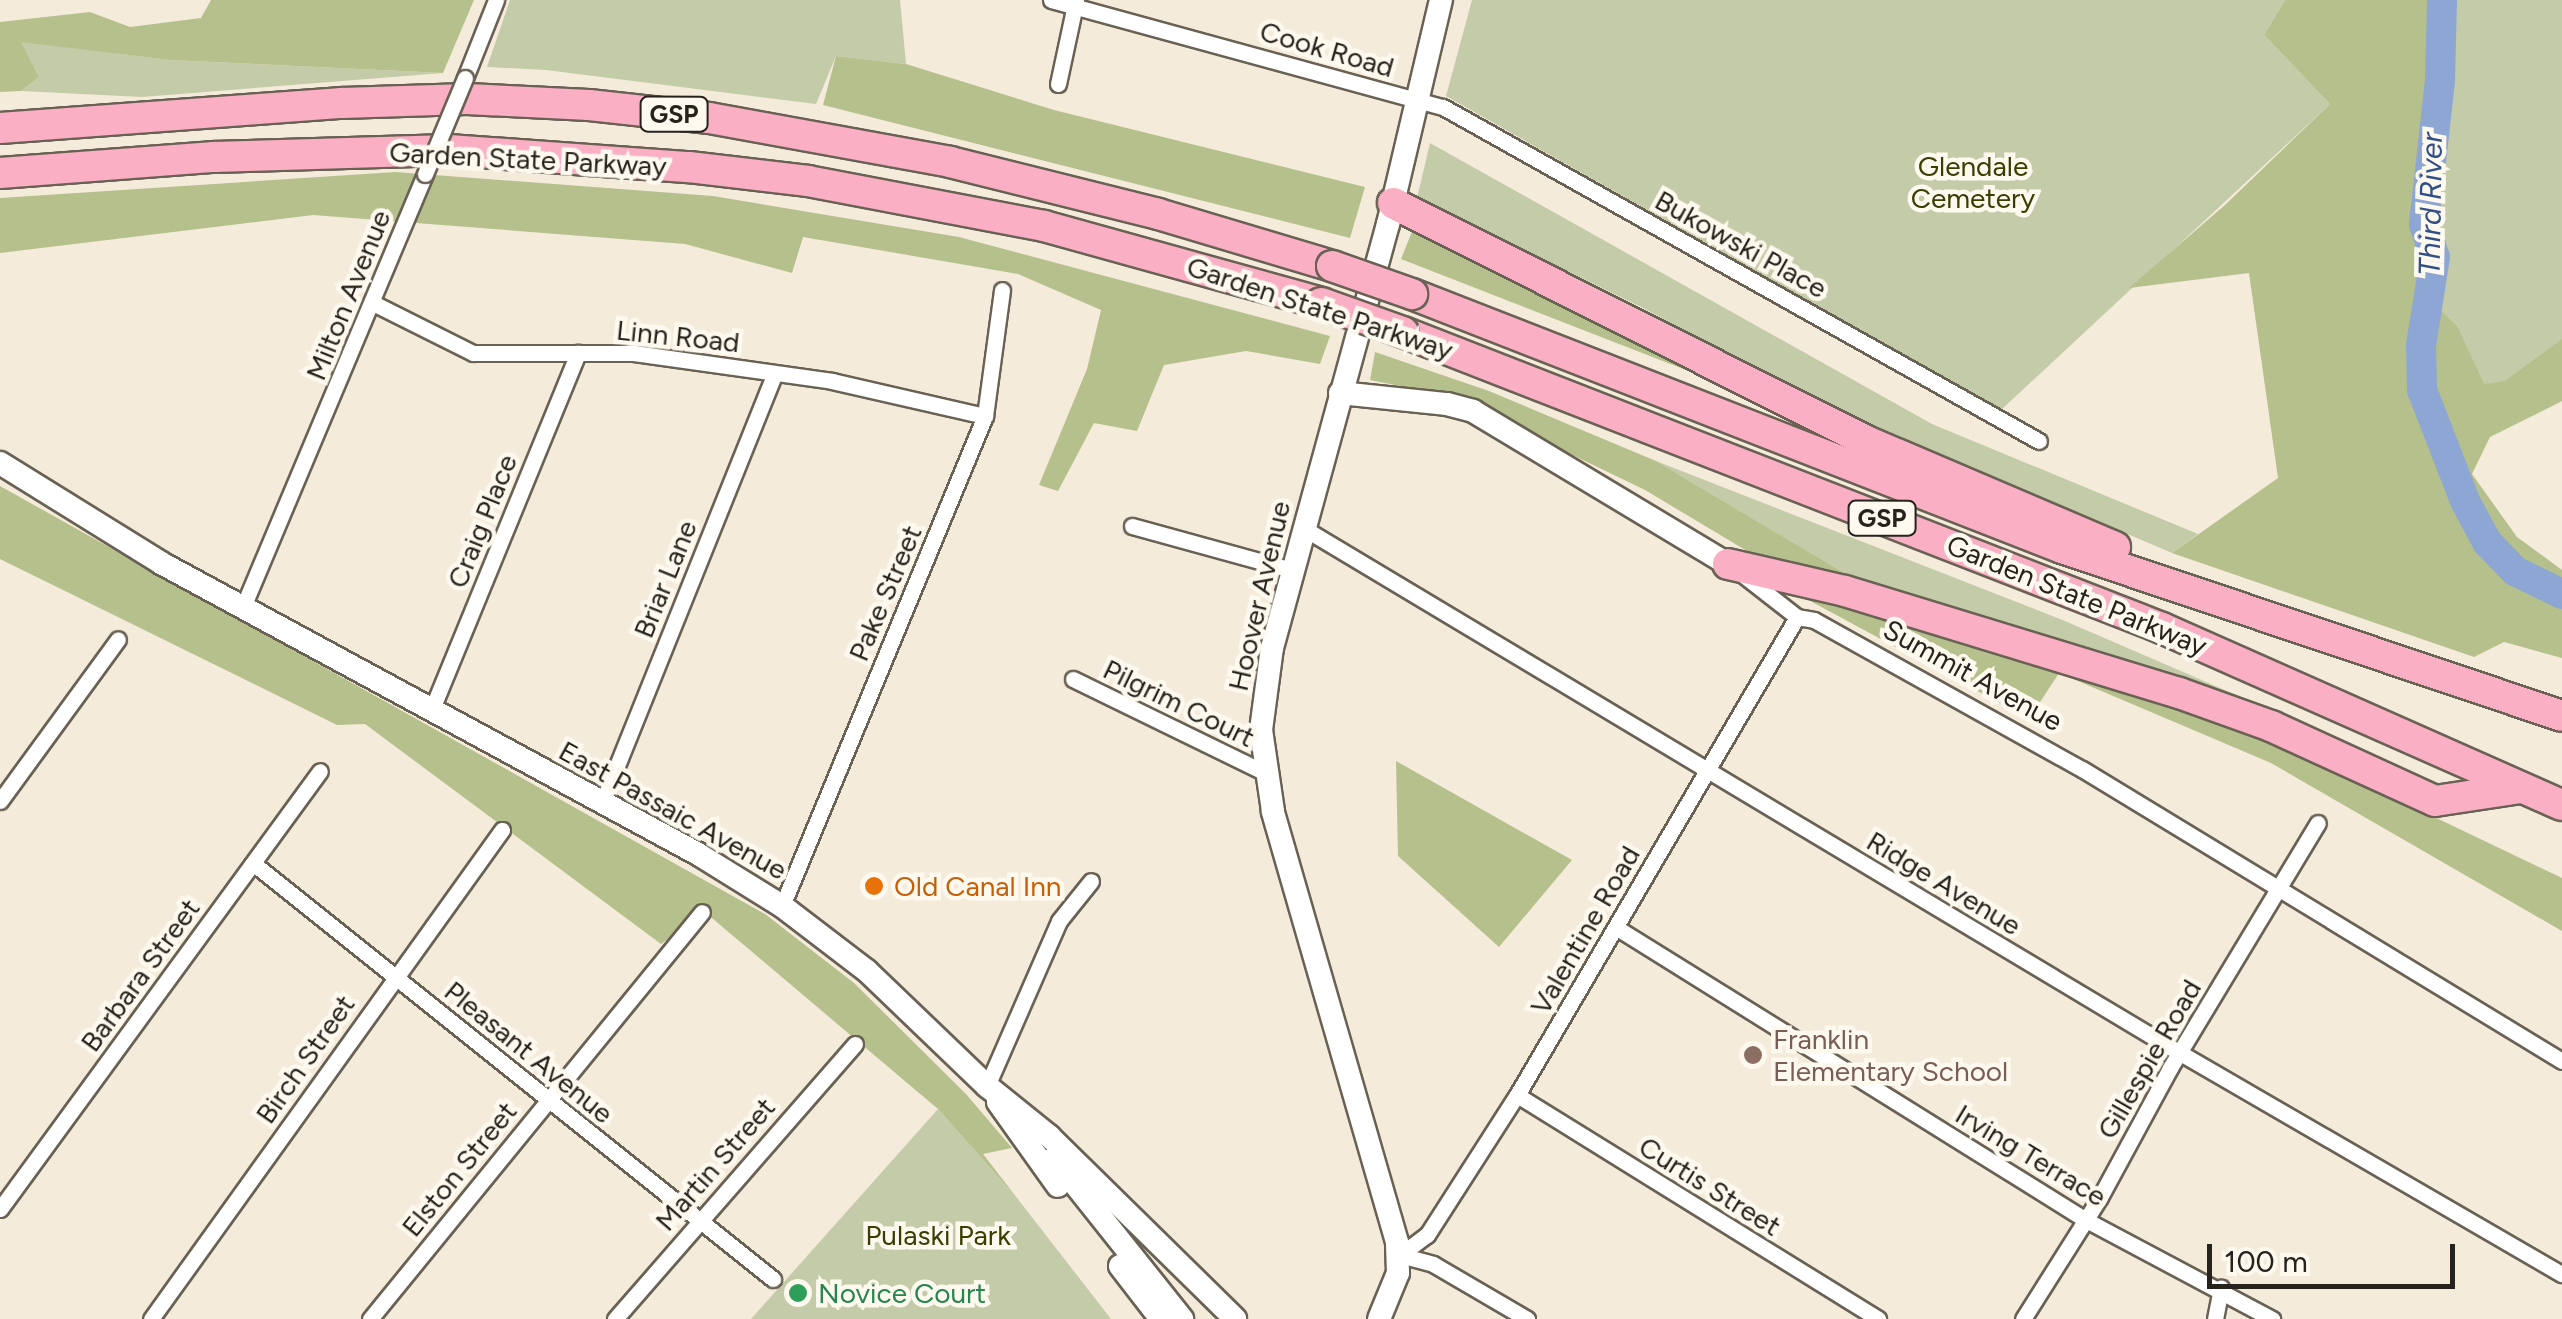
<!DOCTYPE html>
<html>
<head>
<meta charset="utf-8">
<style>
	body { margin:0 }
	#map { position:relative; width:2562px; height:1319px; overflow:hidden; background:#f4ebdb; font-family:Figtree,sans-serif }
	div>[style] { position:absolute }
	[style*='--x'] { left:calc(var(--x)*1px); top:calc(var(--y)*1px); width:calc(var(--w)*1px); rotate:calc(var(--a)*1deg) }
	.green>* { inset:0; background:#c4cba8 }
	.forest>* { inset:0; background:#b6c08c }
	.river>* { height:30px; margin:-15px; padding:0 15px; transform-origin:15px; border-radius:15px; background:#8da6d3 }
	.roads { filter:drop-shadow(2px 0 #696154) drop-shadow(-2px 0 #696154) drop-shadow(0 2px #696154) drop-shadow(0 -2px #696154) }
	.street>* { height:15px; margin:-7.5px; padding:0 7.5px; transform-origin:7.5px; border-radius:7.5px; background:#fff }
	.secondary>* { height:22px; margin:-11px; padding:0 11px; transform-origin:11px; border-radius:11px; background:#fff }
	.highway>* { height:30px; margin:-15px; padding:0 15px; transform-origin:15px; border-radius:15px; background:#fbafc4 }
	.bridges { filter:drop-shadow(2px 0 #696154) drop-shadow(-2px 0 #696154) drop-shadow(0 2px #696154) drop-shadow(0 -2px #696154) }
	.street-bridge>* { height:15px; margin:-7.5px; padding:0 7.5px; transform-origin:7.5px; border-radius:7.5px; background:#fff }
	.highway-bridge>* { height:30px; margin:-15px; padding:0 15px; transform-origin:15px; border-radius:15px; background:#fbafc4 }
	.dots>* { width:28px; height:28px; translate:-50% -50%; box-sizing:border-box; border:5px solid #fef9ef; border-radius:50% }
	span { translate:-50% -50%; white-space:nowrap; text-align:center; line-height:1.15; -webkit-text-stroke:9px #fef9ef; paint-order:stroke }
	.shield-label span { padding:2px 8px; background:#fef9ef; border:2px solid; border-radius:8px; -webkit-text-stroke-width:0 }
	.shield-label { font-size:25px; color:#26231d; font-weight:700 }
	.street-label { font-size:28px; color:#26231d }
	.park-label { font-size:28px; color:#383f00 }
	.food-label { font-size:28px; color:#c56008 }
	.left { translate:0 -50%; text-align:left }
	.education-label { font-size:28px; color:#785e54 }
	.leisure-label { font-size:28px; color:#27864d }
	.water-label { font-size:30px; color:#314f88; font-style:italic }
	.scale { position:absolute; left:2207px; top:1244px; width:248px; height:45px; box-sizing:border-box; border:5px solid #26231d; border-top:0; padding-left:12px; font-size:30px; line-height:35px; white-space:nowrap; color:#26231d; -webkit-text-stroke:8px #fef9ef; paint-order:stroke }
</style>
</head>
<body>
<div id="map">
	<div class="green">
		<i style="clip-path:polygon(510px 0,900px 0,906px 64px,836px 56px,816px 104px,546px 70px,487px 67px)"></i>
		<i style="clip-path:polygon(1472px 0,2285px 0,2264px 35px,2330px 104px,2001px 410px,1446px 96px)"></i>
		<i style="clip-path:polygon(2442px 0,2562px 0,2562px 401px,2467px 448px,2426px 297px,2435px 257px,2424px 224px)"></i>
		<i style="clip-path:polygon(20px 41px,170px 60px,443px 73px,142px 97px,21px 91px,39px 77px)"></i>
		<i style="clip-path:polygon(1430px 143px,1932px 424px,2198px 534px,2172px 553px,1808px 397px,1643px 308px,1417px 198px)"></i>
		<i style="clip-path:polygon(1656px 461px,2065px 621px,2285px 716px,1853px 578px)"></i>
		<i style="clip-path:polygon(938px 1109px,1017px 1198px,1111px 1319px,751px 1319px)"></i>
	</div>
	<div class="forest">
		<i style="clip-path:polygon(211px 0,474px 0,443px 73px,170px 60px,21px 42px,39px 77px,21px 91px,0 92px,0 22px,90px 12px,130px 27px,201px 18px)"></i>
		<i style="clip-path:polygon(2285px 0,2442px 0,2440px 81px,2424px 224px,2435px 257px,2426px 297px,2457px 326px,2484px 384px,2505px 381px,2562px 339px,2562px 401px,2490px 437px,2472px 474px,2517px 537px,2562px 570px,2562px 658px,2504px 642px,2474px 657px,2172px 553px,2278px 478px,2249px 273px,2129px 288px,2225px 205px,2330px 104px,2264px 35px)"></i>
		<i style="clip-path:polygon(836px 56px,906px 64px,1054px 110px,1365px 187px,1350px 238px,823px 105px)"></i>
		<i style="clip-path:polygon(395px 172px,713px 196px,959px 237px,1330px 336px,1320px 364px,1246px 351px,1164px 365px,1137px 431px,1094px 423px,1058px 491px,1039px 485px,1087px 369px,1101px 310px,1018px 274px,803px 237px,792px 273px,685px 244px,313px 215px,0 253px,0 198px)"></i>
		<i style="clip-path:polygon(1413px 229px,1750px 395px,1401px 259px)"></i>
		<i style="clip-path:polygon(1375px 352px,1489px 391px,1656px 461px,1853px 578px,1752px 554px,1645px 490px,1556px 447px,1481px 402px,1370px 380px)"></i>
		<i style="clip-path:polygon(0 486px,765px 914px,854px 983px,966px 1094px,1012px 1148px,983px 1154px,1017px 1198px,938px 1109px,706px 913px,661px 944px,365px 724px,337px 725px,0 559px)"></i>
		<i style="clip-path:polygon(1807px 592px,2198px 704px,2562px 878px,2562px 931px,2271px 763px,2059px 673px,2029px 719px,1801px 596px)"></i>
		<i style="clip-path:polygon(1396px 761px,1572px 860px,1499px 947px,1398px 856px)"></i>
	</div>
	<div class="river">
		<i style="--x:2442;--y:0;--w:81;--a:91.4"></i>
		<i style="--x:2440;--y:81;--w:144;--a:96.4"></i>
		<i style="--x:2424;--y:224;--w:35;--a:72"></i>
		<i style="--x:2435;--y:257;--w:89;--a:99"></i>
		<i style="--x:2421;--y:345;--w:45;--a:88.7"></i>
		<i style="--x:2422;--y:390;--w:119;--a:68.8"></i>
		<i style="--x:2465;--y:501;--w:47;--a:61.8"></i>
		<i style="--x:2487;--y:542;--w:40;--a:46"></i>
		<i style="--x:2515;--y:571;--w:52;--a:26.1"></i>
	</div>
	<div class="roads">
		<div class="street">
			<i style="--x:1051;--y:0;--w:406;--a:15.3"></i>
			<i style="--x:1443;--y:107;--w:683;--a:29.27"></i>
			<i style="--x:465;--y:78;--w:84;--a:-68.3"></i>
			<i style="--x:1058;--y:84;--w:86;--a:-77.9"></i>
			<i style="--x:373;--y:303;--w:112;--a:26.6"></i>
			<i style="--x:473;--y:353;--w:161;--a:0"></i>
			<i style="--x:634;--y:353;--w:200;--a:8"></i>
			<i style="--x:832;--y:381;--w:157;--a:12.9"></i>
			<i style="--x:1132;--y:526;--w:166;--a:15.4"></i>
			<i style="--x:1305;--y:529;--w:1000;--a:30.92"></i>
			<i style="--x:2163;--y:1043;--w:461;--a:30.1"></i>
			<i style="--x:1742;--y:574;--w:70;--a:38"></i>
			<i style="--x:1797;--y:617;--w:17;--a:10"></i>
			<i style="--x:1814;--y:620;--w:307;--a:29.1"></i>
			<i style="--x:2082;--y:769;--w:562;--a:31.31"></i>
			<i style="--x:243;--y:607;--w:470;--a:-67.2"></i>
			<i style="--x:1073;--y:679;--w:212;--a:26"></i>
			<i style="--x:432;--y:709;--w:385;--a:-67.7"></i>
			<i style="--x:0;--y:801;--w:200;--a:-53.9"></i>
			<i style="--x:602;--y:803;--w:463;--a:-68.1"></i>
			<i style="--x:253;--y:863;--w:666;--a:38.66"></i>
			<i style="--x:782;--y:906;--w:530;--a:-67.5"></i>
			<i style="--x:985;--y:416;--w:127;--a:-82.3"></i>
			<i style="--x:1617;--y:928;--w:552;--a:31.91"></i>
			<i style="--x:2086;--y:1220;--w:211;--a:28"></i>
			<i style="--x:987;--y:1086;--w:180;--a:-66.4"></i>
			<i style="--x:1059;--y:921;--w:51;--a:-51.3"></i>
			<i style="--x:1517;--y:1095;--w:425;--a:31.8"></i>
			<i style="--x:0;--y:1209;--w:542;--a:-53.85"></i>
			<i style="--x:1400;--y:1255;--w:34;--a:-37"></i>
			<i style="--x:1427;--y:1235;--w:166;--a:-57.3"></i>
			<i style="--x:1517;--y:1095;--w:554;--a:-59.64"></i>
			<i style="--x:1400;--y:1255;--w:34;--a:15"></i>
			<i style="--x:1433;--y:1264;--w:109;--a:30.3"></i>
			<i style="--x:151;--y:1319;--w:602;--a:-54.33"></i>
			<i style="--x:370;--y:1319;--w:525;--a:-50.8"></i>
			<i style="--x:615;--y:1319;--w:365;--a:-48.9"></i>
			<i style="--x:2023;--y:1319;--w:144;--a:-57.7"></i>
			<i style="--x:2100;--y:1197;--w:147;--a:-61.5"></i>
			<i style="--x:2170;--y:1068;--w:286;--a:-58.9"></i>
			<i style="--x:2215;--y:1319;--w:32;--a:-79"></i>
		</div>
		<div class="secondary">
			<i style="--x:1340;--y:393;--w:108;--a:5.9"></i>
			<i style="--x:1447;--y:404;--w:27;--a:15"></i>
			<i style="--x:1473;--y:411;--w:297;--a:31"></i>
			<i style="--x:0;--y:463;--w:190;--a:31.8"></i>
			<i style="--x:161;--y:563;--w:611;--a:28.45"></i>
			<i style="--x:698;--y:854;--w:99;--a:31.8"></i>
			<i style="--x:782;--y:906;--w:107;--a:37.4"></i>
			<i style="--x:867;--y:971;--w:166;--a:43.8"></i>
			<i style="--x:987;--y:1086;--w:80;--a:38.9"></i>
			<i style="--x:1049;--y:1136;--w:261;--a:44.5"></i>
			<i style="--x:998;--y:1102;--w:103;--a:54.5"></i>
			<i style="--x:1054;--y:1158;--w:206;--a:51.5"></i>
			<i style="--x:1120;--y:1266;--w:67;--a:52.3"></i>
			<i style="--x:1379;--y:1319;--w:50;--a:-67.6"></i>
			<i style="--x:1398;--y:1273;--w:31;--a:-92"></i>
			<i style="--x:1397;--y:1242;--w:448;--a:-106.1"></i>
			<i style="--x:1273;--y:811;--w:82;--a:-98.4"></i>
			<i style="--x:1261;--y:730;--w:83;--a:-82.4"></i>
			<i style="--x:1272;--y:648;--w:440;--a:-74.7"></i>
			<i style="--x:1388;--y:224;--w:230;--a:-76.7"></i>
		</div>
		<div class="highway">
			<i style="--x:0;--y:128;--w:343;--a:-4.2"></i>
			<i style="--x:342;--y:103;--w:125;--a:-1.8"></i>
			<i style="--x:467;--y:99;--w:122;--a:2.8"></i>
			<i style="--x:589;--y:105;--w:121;--a:6.2"></i>
			<i style="--x:709;--y:118;--w:245;--a:10.3"></i>
			<i style="--x:950;--y:162;--w:214;--a:14"></i>
			<i style="--x:1158;--y:214;--w:182;--a:16.6"></i>
			<i style="--x:0;--y:173;--w:215;--a:-4.3"></i>
			<i style="--x:214;--y:157;--w:235;--a:-1.7"></i>
			<i style="--x:449;--y:150;--w:241;--a:4.1"></i>
			<i style="--x:689;--y:167;--w:120;--a:6.7"></i>
			<i style="--x:808;--y:181;--w:240;--a:10.8"></i>
			<i style="--x:1044;--y:226;--w:288;--a:15.5"></i>
			<i style="--x:1393;--y:203;--w:527;--a:26.71"></i>
			<i style="--x:1864;--y:440;--w:273;--a:23.1"></i>
			<i style="--x:1412;--y:294;--w:698;--a:21.34"></i>
			<i style="--x:2062;--y:548;--w:527;--a:18.57"></i>
			<i style="--x:1403;--y:332;--w:815;--a:21.31"></i>
			<i style="--x:2162;--y:628;--w:437;--a:23.9"></i>
			<i style="--x:1728;--y:564;--w:120;--a:13"></i>
			<i style="--x:1845;--y:591;--w:349;--a:17"></i>
			<i style="--x:2179;--y:693;--w:98;--a:19.7"></i>
			<i style="--x:2271;--y:726;--w:180;--a:24.6"></i>
			<i style="--x:2435;--y:801;--w:87;--a:-8.6"></i>
		</div>
	</div>
	<div class="bridges">
		<div class="street-bridge">
			<i style="--x:425;--y:174;--w:104;--a:-67.4"></i>
		</div>
		<div class="highway-bridge">
			<i style="--x:1332;--y:266;--w:85;--a:19.3"></i>
			<i style="--x:1321;--y:303;--w:87;--a:19.5"></i>
		</div>
	</div>
	<div class="dots">
		<i style="left:874px;top:886px;background:#e8710a"></i>
		<i style="left:1753px;top:1055px;background:#8d6e63"></i>
		<i style="left:798px;top:1293px;background:#2e9e5b"></i>
	</div>
	<div class="shield-label">
		<span style="left:674px;top:114px">GSP</span>
		<span style="left:1882px;top:518px">GSP</span>
	</div>
	<div class="street-label">
		<span style="left:1327px;top:49px;rotate:16deg">Cook Road</span>
		<span style="left:528px;top:159px;rotate:3deg">Garden State Parkway</span>
		<span style="left:1741px;top:244px;rotate:29deg">Bukowski Place</span>
		<span style="left:348px;top:295px;rotate:-68deg">Milton Avenue</span>
		<span style="left:1320px;top:308px;rotate:18deg">Garden State Parkway</span>
		<span style="left:678px;top:336px;rotate:6deg">Linn Road</span>
		<span style="left:482px;top:521px;rotate:-68deg">Craig Place</span>
		<span style="left:665px;top:579px;rotate:-68deg">Briar Lane</span>
		<span style="left:885px;top:593px;rotate:-67deg">Pake Street</span>
		<span style="left:2077px;top:595px;rotate:22deg">Garden State Parkway</span>
		<span style="left:1259px;top:596px;rotate:-77deg">Hoover Avenue</span>
		<span style="left:1973px;top:675px;rotate:29deg">Summit Avenue</span>
		<span style="left:1179px;top:703px;rotate:26deg">Pilgrim Court</span>
		<span style="left:673px;top:810px;rotate:29deg">East Passaic Avenue</span>
		<span style="left:1944px;top:883px;rotate:31deg">Ridge Avenue</span>
		<span style="left:1585px;top:930px;rotate:-60deg">Valentine Road</span>
		<span style="left:140px;top:975px;rotate:-54deg">Barbara Street</span>
		<span style="left:529px;top:1052px;rotate:39deg">Pleasant Avenue</span>
		<span style="left:305px;top:1059px;rotate:-55deg">Birch Street</span>
		<span style="left:2149px;top:1059px;rotate:-60deg">Gillespie Road</span>
		<span style="left:2031px;top:1155px;rotate:31deg">Irving Terrace</span>
		<span style="left:715px;top:1164px;rotate:-49deg">Martin Street</span>
		<span style="left:459px;top:1169px;rotate:-51deg">Elston Street</span>
		<span style="left:1710px;top:1186px;rotate:32deg">Curtis Street</span>
	</div>
	<div class="park-label">
		<span style="left:1973px;top:182px">Glendale<br>Cemetery</span>
		<span style="left:938px;top:1235px">Pulaski Park</span>
	</div>
	<div class="food-label">
		<span class="left" style="left:894px;top:886px">Old Canal Inn</span>
	</div>
	<div class="education-label">
		<span class="left" style="left:1773px;top:1055px">Franklin<br>Elementary School</span>
	</div>
	<div class="leisure-label">
		<span class="left" style="left:818px;top:1293px">Novice Court</span>
	</div>
	<div class="water-label">
		<span style="left:2431px;top:204px;rotate:-89deg">Third River</span>
	</div>
	<div class="scale">100 m</div>
</div>
</body>
</html>
